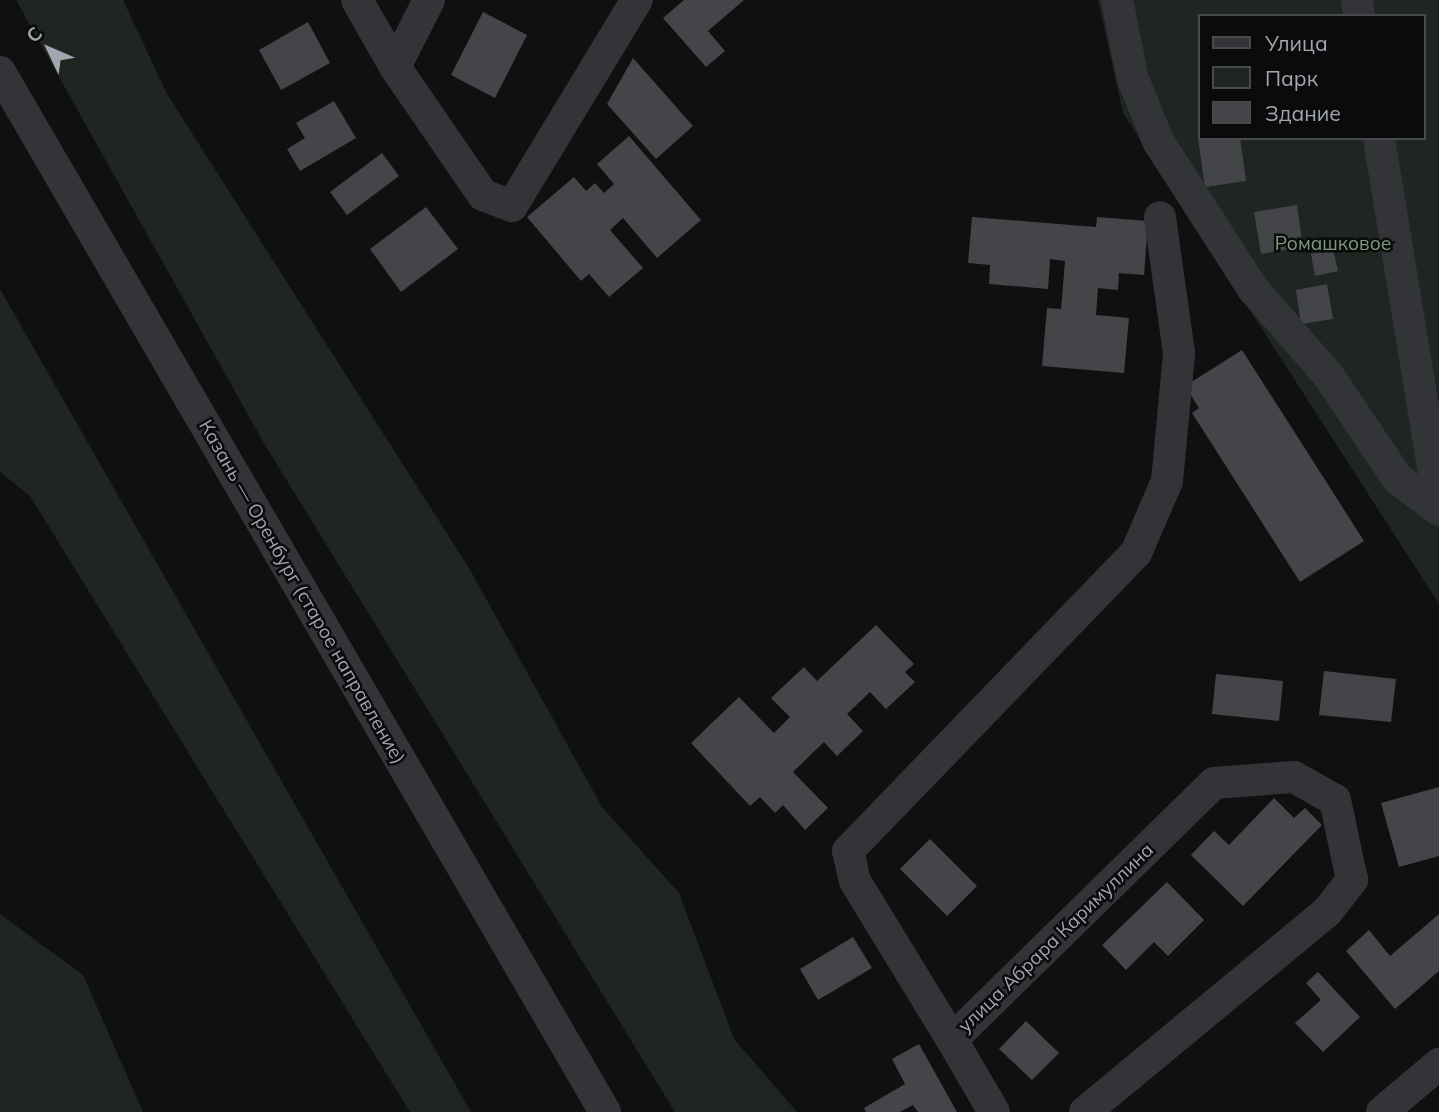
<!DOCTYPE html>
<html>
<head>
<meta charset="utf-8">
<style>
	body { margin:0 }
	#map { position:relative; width:1439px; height:1112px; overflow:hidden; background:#101011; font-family:Mulish,sans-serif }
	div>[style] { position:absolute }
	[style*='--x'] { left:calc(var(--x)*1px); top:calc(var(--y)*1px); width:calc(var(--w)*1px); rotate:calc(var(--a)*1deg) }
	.green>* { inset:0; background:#1f2520 }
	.building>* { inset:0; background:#444549 }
	.minor>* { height:32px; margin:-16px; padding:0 16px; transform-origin:16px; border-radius:16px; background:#333438 }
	span { translate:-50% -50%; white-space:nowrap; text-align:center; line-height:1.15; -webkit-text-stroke:5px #0b0b0c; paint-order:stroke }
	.park-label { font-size:19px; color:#7b9b7e }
	.street-label { font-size:19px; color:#a2a6b1 }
	.legend { position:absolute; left:1198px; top:14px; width:228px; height:126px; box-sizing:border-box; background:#0b0b0c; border:2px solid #47494e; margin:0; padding:9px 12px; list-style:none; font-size:21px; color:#a2a6b1 }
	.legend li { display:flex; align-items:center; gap:14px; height:35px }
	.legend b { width:35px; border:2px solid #47494e }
	.north { position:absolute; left:14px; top:14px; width:70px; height:70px; -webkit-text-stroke:5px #0b0b0c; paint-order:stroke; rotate:314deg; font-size:19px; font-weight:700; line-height:28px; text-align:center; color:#a2a6b1 }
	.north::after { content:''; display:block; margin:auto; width:24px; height:32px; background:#a2a6b1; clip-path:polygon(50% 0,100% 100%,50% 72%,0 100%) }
</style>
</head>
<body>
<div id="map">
	<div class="green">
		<i style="clip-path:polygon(16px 0,123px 0,167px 94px,469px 568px,602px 807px,679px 893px,734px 1039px,797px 1112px,675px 1112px,265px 445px)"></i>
		<i style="clip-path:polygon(evenodd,1098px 0,1439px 0,1439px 604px,1123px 113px,1098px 0,1199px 16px,1423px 16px,1423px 138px,1199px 138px,1199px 16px)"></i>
		<i style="clip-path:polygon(0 289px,9px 305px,471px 1112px,410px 1112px,30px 496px,0 472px)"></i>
		<i style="clip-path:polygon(0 914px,83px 975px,143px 1112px,0 1112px)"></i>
	</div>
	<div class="building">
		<i style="clip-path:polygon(684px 0,744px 0,708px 31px,725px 51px,706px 67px,663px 18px)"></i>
		<i style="clip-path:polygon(483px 12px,527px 35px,495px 98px,451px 75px)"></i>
		<i style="clip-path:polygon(308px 22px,330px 63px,281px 90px,259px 50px)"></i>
		<i style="clip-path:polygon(633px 58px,693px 126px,656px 159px,607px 104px)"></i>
		<i style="clip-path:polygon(334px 101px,356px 138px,300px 171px,287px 149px,305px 138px,296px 123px)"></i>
		<i style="clip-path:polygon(629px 136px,701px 220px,657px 258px,623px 218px,610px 230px,643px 268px,609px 297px,589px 274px,581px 281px,527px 217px,574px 177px,586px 191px,595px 183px,604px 193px,614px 184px,597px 164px)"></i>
		<i style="clip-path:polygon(1198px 138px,1240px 138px,1246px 181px,1205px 187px)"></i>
		<i style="clip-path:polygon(382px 153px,399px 176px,347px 215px,330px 192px)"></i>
		<i style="clip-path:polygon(1297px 205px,1303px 247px,1261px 254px,1254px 212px)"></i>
		<i style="clip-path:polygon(426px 207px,458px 249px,401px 292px,370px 249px)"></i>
		<i style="clip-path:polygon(972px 217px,1096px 227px,1097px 217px,1148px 221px,1144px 275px,1119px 273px,1118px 290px,1098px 288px,1096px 315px,1129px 318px,1124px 373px,1042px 366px,1047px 308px,1061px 309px,1065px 261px,1050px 259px,1048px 289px,989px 284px,990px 265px,968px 263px)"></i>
		<i style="clip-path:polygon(1333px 249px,1338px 271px,1315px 276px,1311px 254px)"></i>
		<i style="clip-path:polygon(1327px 284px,1333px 319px,1301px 324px,1296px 290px)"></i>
		<i style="clip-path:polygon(1242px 350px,1364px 541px,1300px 582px,1192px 413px,1199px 408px,1185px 386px)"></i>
		<i style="clip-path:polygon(876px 625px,914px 664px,905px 672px,915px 682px,886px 709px,870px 692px,847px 714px,863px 731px,837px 756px,824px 742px,793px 772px,828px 808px,805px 830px,783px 805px,775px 813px,760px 797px,750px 806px,691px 743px,739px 697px,774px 733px,790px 717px,771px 698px,804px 667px,817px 681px)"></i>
		<i style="clip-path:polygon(1324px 671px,1396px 679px,1391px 722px,1319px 715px)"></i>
		<i style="clip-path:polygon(1216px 674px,1283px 681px,1279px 721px,1212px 714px)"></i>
		<i style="clip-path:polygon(1439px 787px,1439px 856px,1399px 867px,1381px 803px)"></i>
		<i style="clip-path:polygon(1274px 798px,1294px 818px,1305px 808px,1322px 825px,1243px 906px,1191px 855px,1214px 831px,1229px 845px)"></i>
		<i style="clip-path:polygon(930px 839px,977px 886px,947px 916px,900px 869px)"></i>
		<i style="clip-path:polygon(1167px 882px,1204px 920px,1168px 956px,1154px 942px,1126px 970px,1102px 945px)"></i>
		<i style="clip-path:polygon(1439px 914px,1439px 971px,1395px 1009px,1346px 951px,1369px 930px,1390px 956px)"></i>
		<i style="clip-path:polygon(853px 937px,872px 968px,818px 1000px,800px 969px)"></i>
		<i style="clip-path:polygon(1318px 972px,1360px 1017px,1323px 1052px,1295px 1023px,1321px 1000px,1306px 983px)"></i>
		<i style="clip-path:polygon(1026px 1021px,1059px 1053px,1032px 1080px,999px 1049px)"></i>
		<i style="clip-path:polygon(919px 1044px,957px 1112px,918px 1112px,913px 1105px,900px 1112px,866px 1112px,864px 1108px,905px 1084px,892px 1059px)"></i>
	</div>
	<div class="minor">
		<i style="--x:357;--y:0;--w:77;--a:60.4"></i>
		<i style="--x:395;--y:67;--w:155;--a:55.5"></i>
		<i style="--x:483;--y:195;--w:31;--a:21"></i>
		<i style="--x:512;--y:206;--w:241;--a:-58.8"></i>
		<i style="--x:1117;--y:0;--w:81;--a:78.6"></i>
		<i style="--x:1133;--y:79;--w:67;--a:68"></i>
		<i style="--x:1158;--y:141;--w:176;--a:57.3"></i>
		<i style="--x:1253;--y:289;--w:114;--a:48.9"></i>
		<i style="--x:1328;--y:375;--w:125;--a:56.1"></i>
		<i style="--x:1398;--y:479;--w:51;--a:37.1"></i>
		<i style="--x:1357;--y:0;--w:16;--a:83"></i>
		<i style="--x:395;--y:67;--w:75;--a:-63.1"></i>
		<i style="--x:0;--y:72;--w:1203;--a:59.81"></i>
		<i style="--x:1379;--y:138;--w:371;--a:80.7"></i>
		<i style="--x:952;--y:1040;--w:83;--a:59.7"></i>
		<i style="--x:1085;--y:1112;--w:314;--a:-39.6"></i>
		<i style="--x:1327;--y:912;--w:41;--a:-52"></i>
		<i style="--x:1352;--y:880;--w:82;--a:-102"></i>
		<i style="--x:1335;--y:800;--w:47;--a:-150.7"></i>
		<i style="--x:1294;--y:777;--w:80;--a:175.7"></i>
		<i style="--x:1214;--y:783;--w:367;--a:135.6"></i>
		<i style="--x:952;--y:1040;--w:186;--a:-121.4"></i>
		<i style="--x:855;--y:881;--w:31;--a:-103"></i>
		<i style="--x:848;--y:851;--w:414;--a:-46"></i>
		<i style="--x:1136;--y:553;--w:78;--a:-66.7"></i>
		<i style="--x:1167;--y:481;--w:129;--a:-84.6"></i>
		<i style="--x:1179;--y:353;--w:137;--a:-98"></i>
		<i style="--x:1382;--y:1112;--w:75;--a:-40.1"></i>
	</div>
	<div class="park-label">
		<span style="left:1333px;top:244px">Ромашковое</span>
	</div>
	<div class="street-label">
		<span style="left:302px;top:592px;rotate:60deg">Казань — Оренбург (старое направление)</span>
		<span style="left:1056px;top:938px;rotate:-44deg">улица Абрара Каримуллина</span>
	</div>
	<ul class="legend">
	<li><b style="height:9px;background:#333438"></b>Улица</li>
	<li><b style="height:19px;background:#1f2520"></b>Парк</li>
	<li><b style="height:19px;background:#444549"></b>Здание</li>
	</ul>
	<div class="north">С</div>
</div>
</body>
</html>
